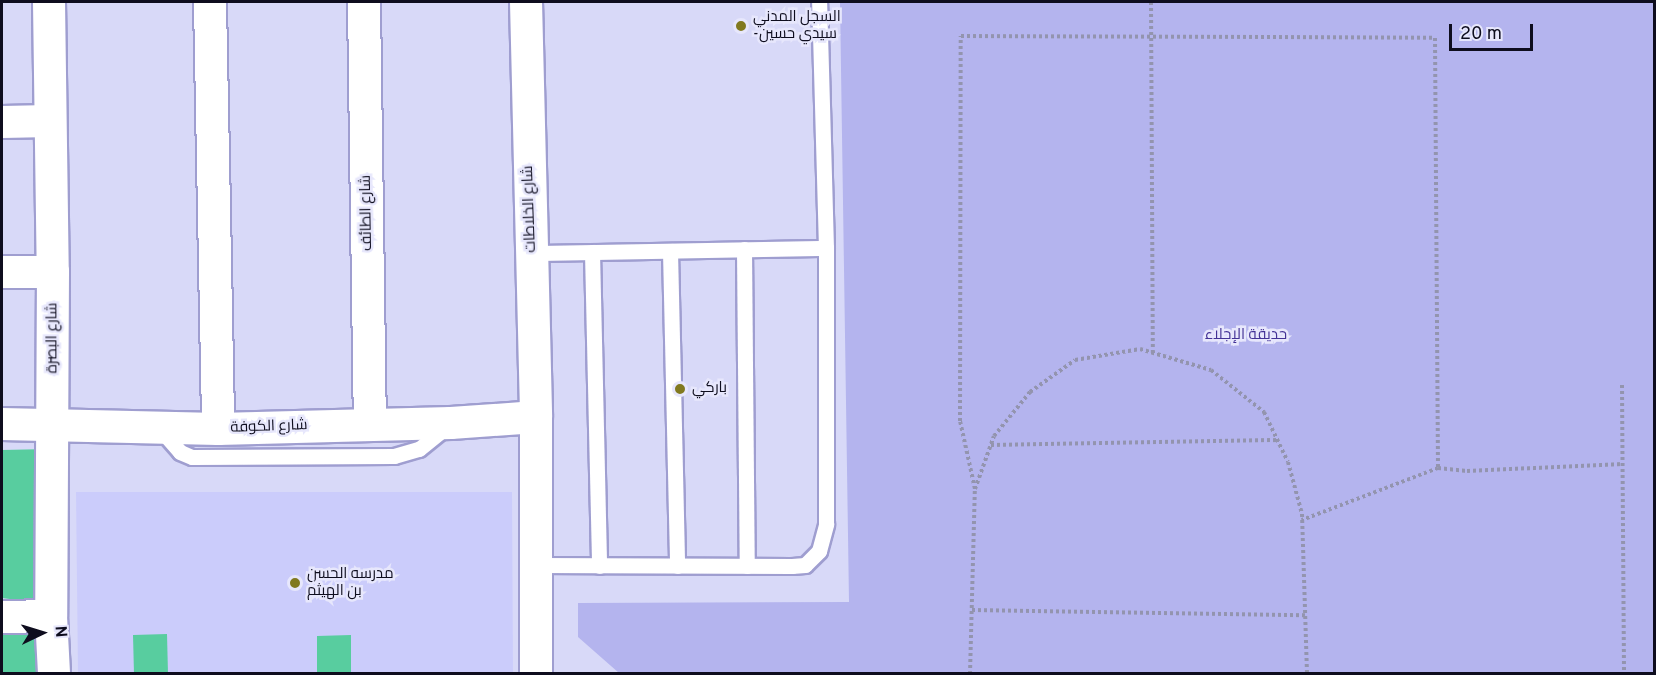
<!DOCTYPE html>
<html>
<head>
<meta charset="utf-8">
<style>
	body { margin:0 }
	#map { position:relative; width:1656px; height:675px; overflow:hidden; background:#d8d9f8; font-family:Overpass,Cairo,sans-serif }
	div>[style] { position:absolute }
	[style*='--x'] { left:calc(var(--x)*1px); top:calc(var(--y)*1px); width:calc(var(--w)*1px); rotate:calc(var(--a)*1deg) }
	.built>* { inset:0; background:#cbccfb }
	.green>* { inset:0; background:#b4b4ee }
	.building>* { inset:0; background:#58cd9f }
	.path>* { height:4px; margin-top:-2px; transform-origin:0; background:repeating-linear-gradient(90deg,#9394ae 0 3px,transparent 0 6px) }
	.roads { filter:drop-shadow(2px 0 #9f9ed0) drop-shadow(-2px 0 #9f9ed0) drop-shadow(0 2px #9f9ed0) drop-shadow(0 -2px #9f9ed0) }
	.service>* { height:15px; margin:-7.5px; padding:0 7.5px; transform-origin:7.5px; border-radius:7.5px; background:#fff }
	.minor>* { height:32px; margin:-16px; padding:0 16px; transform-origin:16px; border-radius:16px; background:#fff }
	.dots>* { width:16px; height:16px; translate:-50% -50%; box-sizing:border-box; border:3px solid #e7e7fc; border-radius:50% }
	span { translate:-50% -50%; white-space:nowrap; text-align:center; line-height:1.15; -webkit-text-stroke:5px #e7e7fc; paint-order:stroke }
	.poi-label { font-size:15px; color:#0e0d1e }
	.left { translate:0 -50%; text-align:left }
	.street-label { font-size:15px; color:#0e0d1e }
	.park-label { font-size:15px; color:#433296 }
	.frame { position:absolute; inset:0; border:3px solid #0e0d1e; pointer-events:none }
	.north { position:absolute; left:12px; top:603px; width:60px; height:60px; -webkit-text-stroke:4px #e7e7fc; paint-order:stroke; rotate:86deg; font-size:16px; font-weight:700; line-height:24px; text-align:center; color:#0e0d1e }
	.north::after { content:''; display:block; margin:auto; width:21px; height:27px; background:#0e0d1e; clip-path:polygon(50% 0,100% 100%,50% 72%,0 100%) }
	.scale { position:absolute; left:1449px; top:24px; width:84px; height:27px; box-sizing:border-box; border:3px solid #0e0d1e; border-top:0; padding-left:8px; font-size:18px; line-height:21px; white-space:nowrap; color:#0e0d1e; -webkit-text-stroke:4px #e7e7fc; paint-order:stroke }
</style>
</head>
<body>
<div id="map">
	<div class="built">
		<i style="clip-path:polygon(76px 492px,512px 492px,513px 673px,78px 673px)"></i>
	</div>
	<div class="green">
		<i style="clip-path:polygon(840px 2px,1654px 2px,1654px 673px,619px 673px,578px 637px,578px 603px,849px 602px)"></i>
	</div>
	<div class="building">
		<i style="clip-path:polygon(49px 449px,47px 604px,2px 598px,2px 450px)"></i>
		<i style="clip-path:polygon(2px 623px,47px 623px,48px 674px,2px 674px)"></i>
		<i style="clip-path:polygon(167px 634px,168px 674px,134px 674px,133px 635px)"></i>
		<i style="clip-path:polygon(351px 635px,351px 674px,317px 674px,317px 636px)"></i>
	</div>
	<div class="path">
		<i style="--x:1151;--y:2;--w:351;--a:89.7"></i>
		<i style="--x:1622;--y:385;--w:289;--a:89.6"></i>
		<i style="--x:991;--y:445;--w:287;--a:-1"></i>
		<i style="--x:1438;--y:468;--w:29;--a:6"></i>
		<i style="--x:1467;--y:471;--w:156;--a:-2.6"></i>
		<i style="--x:975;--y:489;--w:70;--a:-102.4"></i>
		<i style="--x:960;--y:421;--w:385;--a:-89.9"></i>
		<i style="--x:961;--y:36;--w:474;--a:0.2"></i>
		<i style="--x:1435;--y:38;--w:430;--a:89.6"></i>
		<i style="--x:1438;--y:468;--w:146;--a:159.1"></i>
		<i style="--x:972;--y:610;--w:333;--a:0.9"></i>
		<i style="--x:970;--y:674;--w:185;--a:-88.5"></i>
		<i style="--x:975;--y:489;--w:56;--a:-70.3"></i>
		<i style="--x:994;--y:436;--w:57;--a:-50.7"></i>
		<i style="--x:1030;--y:392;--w:55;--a:-35.4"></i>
		<i style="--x:1075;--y:360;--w:66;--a:-9.6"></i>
		<i style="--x:1140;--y:349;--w:74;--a:16.5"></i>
		<i style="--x:1211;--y:370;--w:68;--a:38.4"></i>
		<i style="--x:1264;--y:412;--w:55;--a:64.4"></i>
		<i style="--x:1288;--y:462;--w:54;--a:74.9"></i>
		<i style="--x:1302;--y:514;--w:160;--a:88.2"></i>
	</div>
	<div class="roads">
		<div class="service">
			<i style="--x:744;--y:249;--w:317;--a:89.5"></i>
			<i style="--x:670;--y:251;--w:315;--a:88.7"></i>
			<i style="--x:592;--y:252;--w:314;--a:88.7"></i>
			<i style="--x:532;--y:253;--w:294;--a:-1"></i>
			<i style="--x:161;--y:430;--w:29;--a:49"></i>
			<i style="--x:180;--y:452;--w:13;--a:23"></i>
			<i style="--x:192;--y:457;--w:202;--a:-0.3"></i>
			<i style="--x:394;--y:456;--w:26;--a:-16"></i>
			<i style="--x:419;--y:449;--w:35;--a:-39"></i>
			<i style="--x:536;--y:565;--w:256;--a:0.2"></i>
			<i style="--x:792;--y:566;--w:13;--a:-4"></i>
			<i style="--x:805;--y:565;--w:20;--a:-45"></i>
			<i style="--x:819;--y:551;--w:28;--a:-75"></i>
			<i style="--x:826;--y:524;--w:276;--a:-90"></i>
			<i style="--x:826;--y:248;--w:246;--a:-91.6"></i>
		</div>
		<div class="minor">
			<i style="--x:49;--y:2;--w:270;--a:89.2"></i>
			<i style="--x:53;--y:272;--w:344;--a:90.3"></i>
			<i style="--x:51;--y:616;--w:58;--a:87"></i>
			<i style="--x:210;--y:2;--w:427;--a:88.9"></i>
			<i style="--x:364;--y:2;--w:422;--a:89.2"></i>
			<i style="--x:526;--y:2;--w:415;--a:88.6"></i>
			<i style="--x:536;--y:417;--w:257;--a:90"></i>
			<i style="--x:2;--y:122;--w:48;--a:-1.2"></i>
			<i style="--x:2;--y:272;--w:51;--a:0"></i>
			<i style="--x:2;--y:424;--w:216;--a:1.3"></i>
			<i style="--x:218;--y:429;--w:233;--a:-1.5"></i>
			<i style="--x:451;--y:423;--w:85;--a:-4"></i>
			<i style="--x:2;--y:617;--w:49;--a:-1.2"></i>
		</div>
	</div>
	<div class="dots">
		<i style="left:741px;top:26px;background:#81791f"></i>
		<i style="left:680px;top:389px;background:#81791f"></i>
		<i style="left:295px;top:583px;background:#81791f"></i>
	</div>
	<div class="poi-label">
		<span class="left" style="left:753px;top:26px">السجل المدني<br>-سيدي حسين</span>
		<span class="left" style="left:692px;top:389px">باركي</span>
		<span class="left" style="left:307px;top:583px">مدرسه الحسن<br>بن الهيثم</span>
	</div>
	<div class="street-label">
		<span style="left:530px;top:209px;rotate:-92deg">شارع الخلاطات</span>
		<span style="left:367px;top:213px;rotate:-91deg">شارع الطائف</span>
		<span style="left:53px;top:338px;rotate:-90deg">شارع البصرة</span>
		<span style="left:269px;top:427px;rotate:-2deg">شارع الكوفة</span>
	</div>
	<div class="park-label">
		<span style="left:1246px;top:336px">حديقة الإجلاء</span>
	</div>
	<div class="frame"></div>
	<div class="north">N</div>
	<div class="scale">20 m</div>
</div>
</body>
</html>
